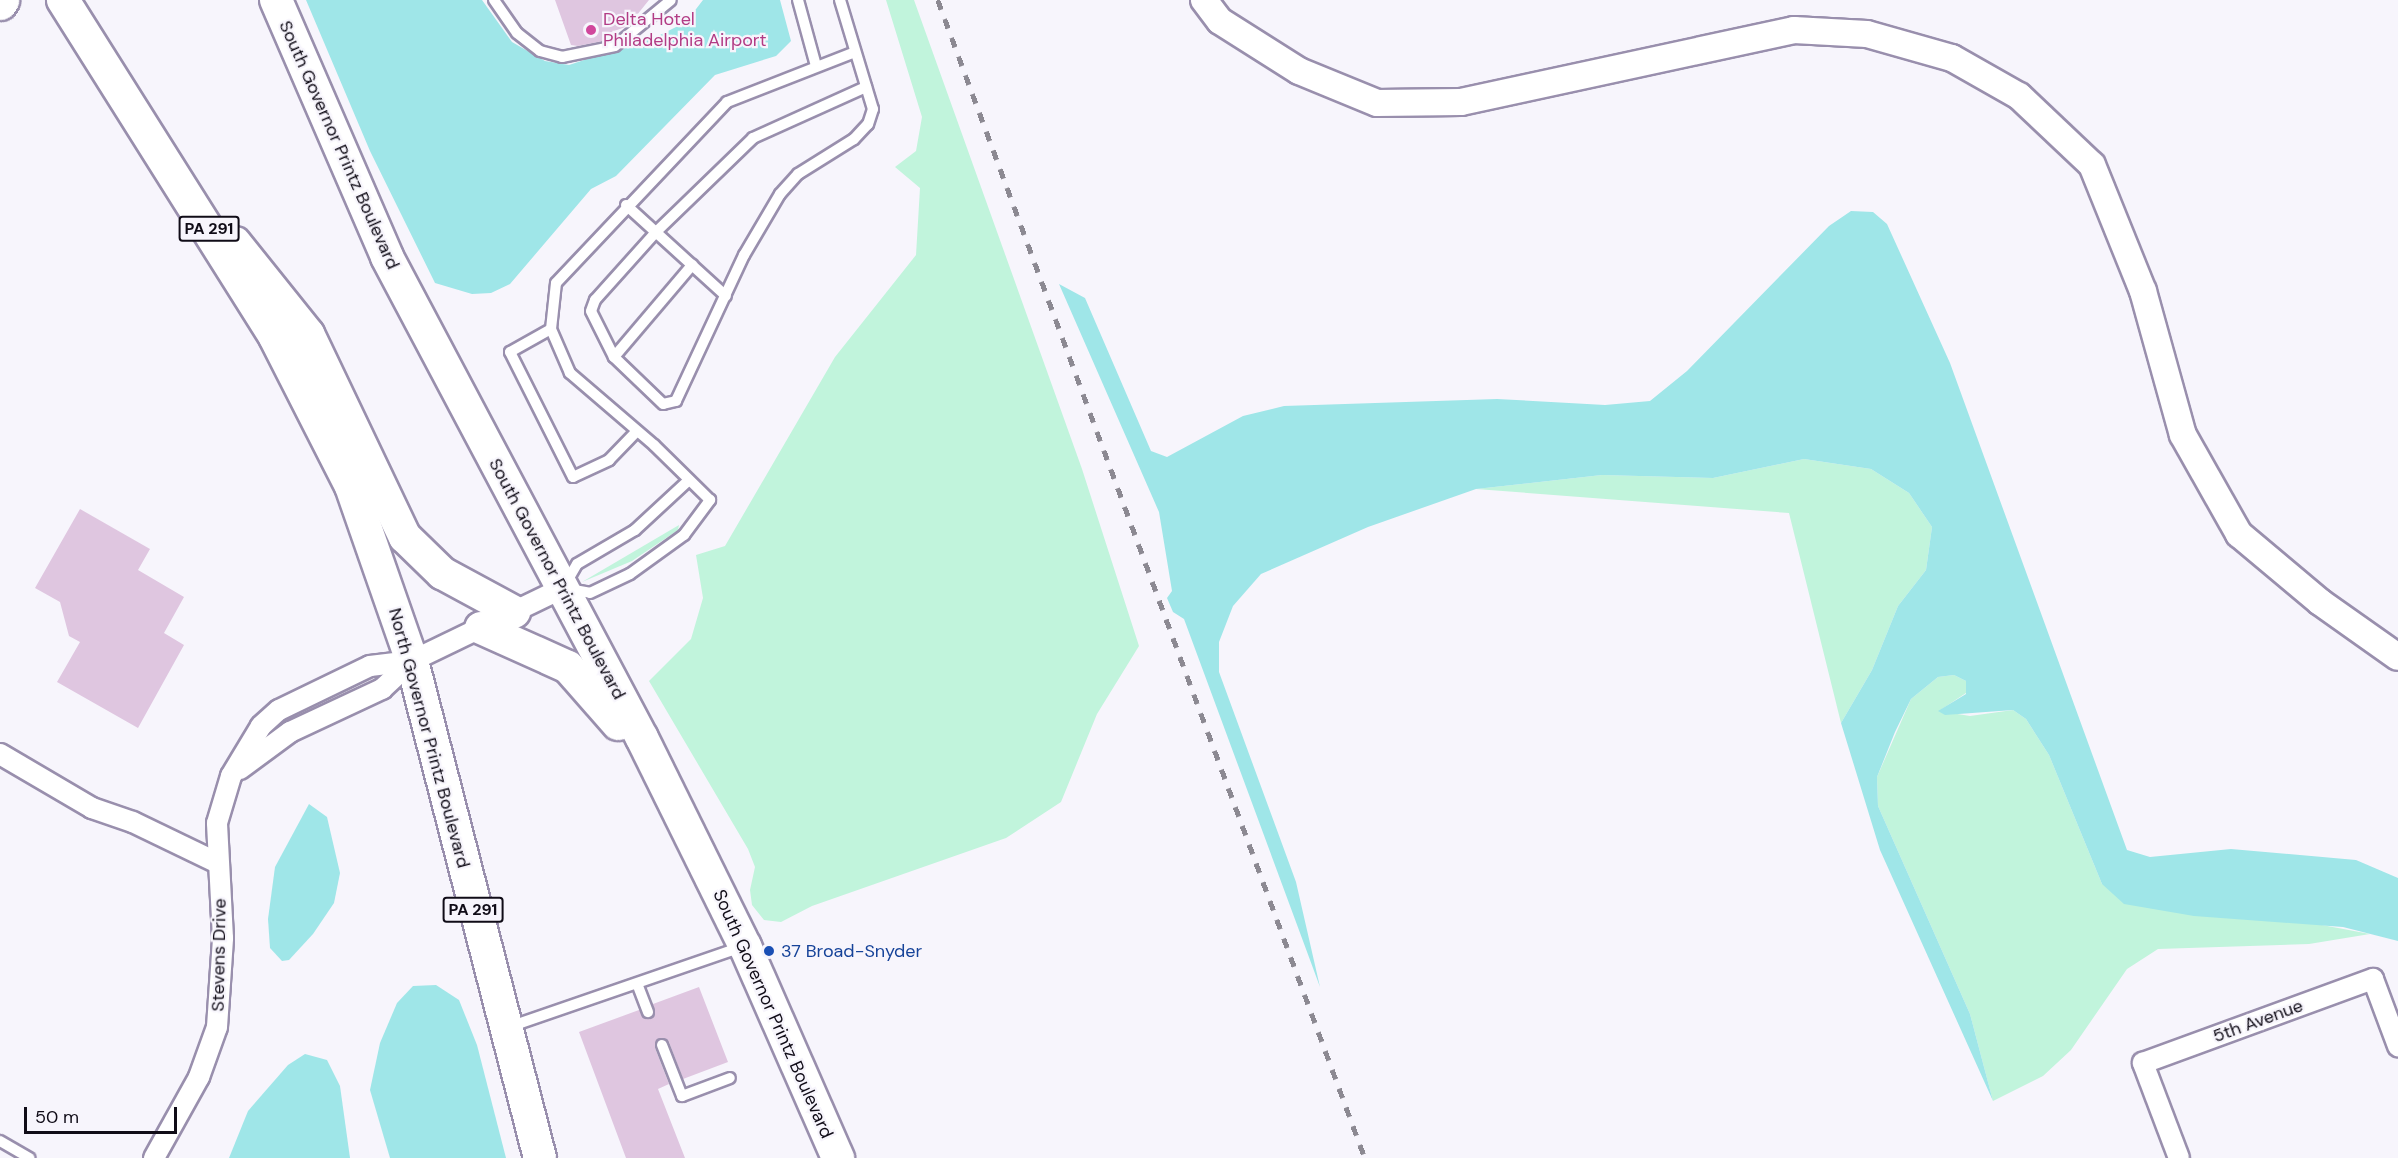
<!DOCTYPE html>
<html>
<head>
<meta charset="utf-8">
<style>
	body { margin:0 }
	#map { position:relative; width:2398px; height:1158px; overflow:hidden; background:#f7f5fc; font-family:"DM Sans",sans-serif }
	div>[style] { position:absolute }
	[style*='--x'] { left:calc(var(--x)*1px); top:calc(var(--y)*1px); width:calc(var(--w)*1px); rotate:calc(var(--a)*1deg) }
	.green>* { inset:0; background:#c1f4dc }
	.water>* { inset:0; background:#9fe6e8 }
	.building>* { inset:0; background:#dfc6e0 }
	.roads { filter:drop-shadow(2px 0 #998fad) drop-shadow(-2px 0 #998fad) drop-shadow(0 2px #998fad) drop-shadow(0 -2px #998fad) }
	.service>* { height:10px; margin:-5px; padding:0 5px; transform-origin:5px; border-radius:5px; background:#fff }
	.minor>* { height:20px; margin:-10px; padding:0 10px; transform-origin:10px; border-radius:10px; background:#fff }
	.tertiary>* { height:26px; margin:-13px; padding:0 13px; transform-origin:13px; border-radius:13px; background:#fff }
	.primary>* { height:32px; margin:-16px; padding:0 16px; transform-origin:16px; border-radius:16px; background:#fff }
	.motorway>* { height:33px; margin:-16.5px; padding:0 16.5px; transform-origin:16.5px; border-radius:16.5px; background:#fff }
	.rail>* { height:4.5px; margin-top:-2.25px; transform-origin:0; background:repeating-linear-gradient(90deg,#8c8992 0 10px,transparent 0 20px) }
	.dots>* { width:16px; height:16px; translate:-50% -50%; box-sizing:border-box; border:3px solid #f7f5fc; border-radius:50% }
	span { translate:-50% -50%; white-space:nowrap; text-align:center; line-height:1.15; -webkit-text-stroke:4.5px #f7f5fc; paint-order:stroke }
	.shield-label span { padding:2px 4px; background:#f7f5fc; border:2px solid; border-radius:4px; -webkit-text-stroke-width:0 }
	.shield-label { font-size:16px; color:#100c17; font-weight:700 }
	.hotel-label { font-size:18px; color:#b23c85 }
	.left { translate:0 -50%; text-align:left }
	.street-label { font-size:18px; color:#100c17 }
	.transit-label { font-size:18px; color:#164399 }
	.scale { position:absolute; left:24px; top:1107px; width:153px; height:27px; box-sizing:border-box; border:3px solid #100c17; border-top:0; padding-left:8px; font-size:18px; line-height:21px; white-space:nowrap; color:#100c17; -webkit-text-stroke:4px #f7f5fc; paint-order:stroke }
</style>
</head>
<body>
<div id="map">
	<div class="green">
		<i style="clip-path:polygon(886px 0,914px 0,1082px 469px,1139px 646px,1097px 714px,1061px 802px,1006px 838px,812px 906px,781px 922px,764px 920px,752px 905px,750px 890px,755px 867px,748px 849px,649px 681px,691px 639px,703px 598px,696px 555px,725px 546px,835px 357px,916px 255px,920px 188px,895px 167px,916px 151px,922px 117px)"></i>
		<i style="clip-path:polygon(1804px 459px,1871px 469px,1909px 493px,1932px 527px,1926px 570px,1898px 606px,1872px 670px,1841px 723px,1789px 513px,1476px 489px,1602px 475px,1713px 478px)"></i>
		<i style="clip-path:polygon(679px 525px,678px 530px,632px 561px,582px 582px)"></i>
		<i style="clip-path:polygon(1954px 675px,1966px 681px,1966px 693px,1939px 711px,1970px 716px,2013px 710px,2026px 719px,2049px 755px,2102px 884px,2370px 934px,2309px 944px,2158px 949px,2127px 969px,2071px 1050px,2043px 1076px,1993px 1101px,1970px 1014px,1878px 806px,1877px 777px,1911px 699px,1938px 677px)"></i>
	</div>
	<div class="water">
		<i style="clip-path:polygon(306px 0,482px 0,512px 42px,545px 61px,569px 65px,660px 35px,686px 22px,703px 0,780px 0,791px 41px,776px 56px,715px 75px,616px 176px,591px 189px,510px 284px,491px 293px,472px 294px,435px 283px,370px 151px)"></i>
		<i style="clip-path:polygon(1851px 211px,1873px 212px,1887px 224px,1950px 363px,2127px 850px,2150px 857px,2231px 849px,2356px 860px,2398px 878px,2398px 941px,2343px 927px,2194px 916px,2124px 904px,2102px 884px,2049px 755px,2026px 719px,2013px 710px,1945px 715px,1938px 711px,1966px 694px,1966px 681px,1954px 675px,1938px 677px,1911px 699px,1895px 732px,1877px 777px,1878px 806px,1970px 1014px,1993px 1101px,1880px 850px,1841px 723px,1872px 670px,1898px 606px,1926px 570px,1932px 527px,1909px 493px,1871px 469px,1804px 459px,1713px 478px,1602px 475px,1476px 489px,1368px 527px,1261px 574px,1233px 606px,1219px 642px,1219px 672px,1296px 882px,1320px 987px,1184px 619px,1173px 612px,1167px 598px,1172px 591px,1159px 512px,1059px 284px,1085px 298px,1151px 451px,1167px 457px,1243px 416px,1284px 406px,1497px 399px,1605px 405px,1650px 401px,1687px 371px,1829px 226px)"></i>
		<i style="clip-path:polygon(309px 804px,327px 817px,340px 873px,334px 903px,313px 934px,289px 960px,282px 961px,270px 948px,268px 919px,275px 867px)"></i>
		<i style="clip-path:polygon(436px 985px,459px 1000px,477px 1045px,506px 1158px,390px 1158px,370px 1090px,380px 1043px,397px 1003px,413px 986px)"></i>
		<i style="clip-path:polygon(305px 1054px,327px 1060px,340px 1086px,350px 1158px,229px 1158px,248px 1111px,288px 1065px)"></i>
	</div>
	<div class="building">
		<i style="clip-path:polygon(555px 0,649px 0,628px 26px,606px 34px,608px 40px,578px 46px,571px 45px)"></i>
		<i style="clip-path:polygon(80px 509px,150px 549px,138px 570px,184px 597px,164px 633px,184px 645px,138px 728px,57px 682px,80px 642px,69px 636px,60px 602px,35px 588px)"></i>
		<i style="clip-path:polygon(699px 987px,728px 1062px,683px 1079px,669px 1042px,657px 1040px,655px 1048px,669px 1084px,658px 1089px,685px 1158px,626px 1158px,579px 1032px,639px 1010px,650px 1019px,655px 1014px,653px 1004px)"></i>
	</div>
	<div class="roads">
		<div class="service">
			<i style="--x:494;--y:0;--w:40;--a:55.1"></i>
			<i style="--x:517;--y:33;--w:29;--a:38"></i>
			<i style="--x:540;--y:51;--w:23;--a:15"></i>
			<i style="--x:562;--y:57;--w:54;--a:-11.7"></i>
			<i style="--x:615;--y:46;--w:72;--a:-39.4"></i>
			<i style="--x:798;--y:0;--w:68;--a:74.7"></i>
			<i style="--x:840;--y:0;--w:114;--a:73.2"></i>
			<i style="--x:873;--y:109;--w:16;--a:108"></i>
			<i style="--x:868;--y:124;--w:21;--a:133"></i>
			<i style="--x:854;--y:139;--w:66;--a:148"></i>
			<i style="--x:798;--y:174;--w:27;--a:132"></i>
			<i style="--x:780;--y:194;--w:71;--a:120.5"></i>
			<i style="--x:744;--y:255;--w:161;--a:115"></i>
			<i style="--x:676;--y:401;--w:13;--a:167"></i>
			<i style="--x:663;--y:404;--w:68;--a:-136.2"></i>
			<i style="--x:614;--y:357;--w:51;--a:-116.6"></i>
			<i style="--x:591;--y:311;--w:12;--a:-70"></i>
			<i style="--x:595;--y:300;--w:91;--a:-48.1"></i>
			<i style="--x:656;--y:232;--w:135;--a:-44.1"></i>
			<i style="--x:753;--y:138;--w:124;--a:-24.3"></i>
			<i style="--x:626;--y:205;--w:135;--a:42.3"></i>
			<i style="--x:551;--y:329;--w:47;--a:150.7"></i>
			<i style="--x:510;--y:352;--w:140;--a:63.3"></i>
			<i style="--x:573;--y:477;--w:40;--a:-25"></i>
			<i style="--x:609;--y:460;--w:40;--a:-46"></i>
			<i style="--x:614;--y:357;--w:121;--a:-49.7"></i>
			<i style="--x:689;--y:480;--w:74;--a:137.2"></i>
			<i style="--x:635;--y:530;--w:67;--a:149.6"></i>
			<i style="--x:577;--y:564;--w:28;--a:120"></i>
			<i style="--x:563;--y:588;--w:27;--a:10"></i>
			<i style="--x:590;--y:593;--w:44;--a:-25.4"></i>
			<i style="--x:630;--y:574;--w:67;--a:-35.8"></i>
			<i style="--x:684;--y:535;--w:44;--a:-53.4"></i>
			<i style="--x:710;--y:500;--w:78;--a:-135.5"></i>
			<i style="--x:654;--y:445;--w:111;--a:-139.4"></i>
			<i style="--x:570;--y:373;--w:48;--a:-113.4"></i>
			<i style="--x:551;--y:329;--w:46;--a:-83.8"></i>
			<i style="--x:556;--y:283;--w:249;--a:-46.6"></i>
			<i style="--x:727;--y:102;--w:137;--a:-21.3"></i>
			<i style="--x:638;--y:986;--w:28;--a:69"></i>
			<i style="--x:509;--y:1027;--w:245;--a:-19"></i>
			<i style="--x:662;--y:1045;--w:55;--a:68.6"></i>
			<i style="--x:682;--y:1096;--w:51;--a:-20.6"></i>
			<i style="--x:0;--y:1141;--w:34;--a:30"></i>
		</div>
		<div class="minor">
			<i style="--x:0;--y:754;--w:107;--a:30.4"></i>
			<i style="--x:92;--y:808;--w:43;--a:18.9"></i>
			<i style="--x:133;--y:822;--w:94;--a:25.8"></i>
			<i style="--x:240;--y:769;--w:62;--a:-36.5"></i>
			<i style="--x:290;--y:732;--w:102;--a:-25.1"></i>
			<i style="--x:382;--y:689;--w:41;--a:-43"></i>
			<i style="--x:412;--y:661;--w:168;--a:-25.8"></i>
			<i style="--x:154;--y:1158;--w:93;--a:-60.9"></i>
			<i style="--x:199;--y:1077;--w:53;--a:-70.2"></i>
			<i style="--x:217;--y:1027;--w:89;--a:-86.1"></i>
			<i style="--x:223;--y:938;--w:115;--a:-93"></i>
			<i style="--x:217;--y:823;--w:49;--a:-73.4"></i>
			<i style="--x:231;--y:776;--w:58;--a:-59"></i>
			<i style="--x:261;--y:726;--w:24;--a:-42"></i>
			<i style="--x:279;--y:710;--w:101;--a:-25.8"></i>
			<i style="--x:370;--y:666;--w:42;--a:-6.8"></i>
			<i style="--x:2179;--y:1158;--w:102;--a:-110.8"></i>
			<i style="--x:2143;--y:1063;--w:245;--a:-20.1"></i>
			<i style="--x:2373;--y:979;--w:72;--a:69.5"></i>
		</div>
		<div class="tertiary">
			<i style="--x:1204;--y:0;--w:26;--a:53"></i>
			<i style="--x:1220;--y:21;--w:93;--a:32.3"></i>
			<i style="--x:1299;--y:71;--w:84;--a:22.3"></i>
			<i style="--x:1377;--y:103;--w:84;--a:-0.7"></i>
			<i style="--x:1461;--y:102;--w:341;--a:-12.2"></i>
			<i style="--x:1794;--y:30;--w:73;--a:3.1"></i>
			<i style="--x:1867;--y:34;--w:88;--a:15.8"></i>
			<i style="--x:1952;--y:58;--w:77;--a:29.6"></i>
			<i style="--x:2019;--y:96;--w:100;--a:43.4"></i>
			<i style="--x:2092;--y:165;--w:136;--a:68"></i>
			<i style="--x:2143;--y:291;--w:149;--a:74.5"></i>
			<i style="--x:2183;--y:435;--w:114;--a:60.5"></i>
			<i style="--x:2239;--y:534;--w:106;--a:40"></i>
			<i style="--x:2320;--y:602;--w:95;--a:35.2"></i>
		</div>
		<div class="primary">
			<i style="--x:63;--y:0;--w:398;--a:57.8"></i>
			<i style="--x:275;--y:337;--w:167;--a:63"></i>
			<i style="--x:351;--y:486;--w:185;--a:70.8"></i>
			<i style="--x:412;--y:661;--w:513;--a:75.56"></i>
			<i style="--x:276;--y:0;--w:280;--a:66.6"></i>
			<i style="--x:387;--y:257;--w:544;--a:62.07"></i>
			<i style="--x:642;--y:738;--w:232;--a:63.7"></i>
			<i style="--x:745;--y:946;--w:232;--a:66.3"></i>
			<i style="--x:235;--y:243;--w:117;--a:51.3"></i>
			<i style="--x:308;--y:334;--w:225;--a:64.5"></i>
			<i style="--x:405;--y:537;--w:52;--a:44.2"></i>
			<i style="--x:442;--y:573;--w:82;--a:28.4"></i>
			<i style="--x:481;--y:628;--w:95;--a:24.1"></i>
			<i style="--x:568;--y:667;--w:76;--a:48.7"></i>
		</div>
		<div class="motorway">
			<i style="--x:0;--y:3;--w:4;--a:-56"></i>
		</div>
	</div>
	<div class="rail">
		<i style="--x:938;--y:0;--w:1234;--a:69.76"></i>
	</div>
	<div class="dots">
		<i style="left:591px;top:30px;background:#d1479c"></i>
		<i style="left:769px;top:951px;background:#1a4fb4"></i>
	</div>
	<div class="shield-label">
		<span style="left:209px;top:229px">PA 291</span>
		<span style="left:473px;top:910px">PA 291</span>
	</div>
	<div class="hotel-label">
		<span class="left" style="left:603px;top:30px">Delta Hotel<br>Philadelphia Airport</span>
	</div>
	<div class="street-label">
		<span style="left:339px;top:145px;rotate:66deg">South Governor Printz Boulevard</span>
		<span style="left:557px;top:579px;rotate:62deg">South Governor Printz Boulevard</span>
		<span style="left:429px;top:738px;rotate:75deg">North Governor Printz Boulevard</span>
		<span style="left:219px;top:955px;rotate:-89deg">Stevens Drive</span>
		<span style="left:773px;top:1014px;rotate:66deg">South Governor Printz Boulevard</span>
		<span style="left:2258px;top:1021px;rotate:-20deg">5th Avenue</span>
	</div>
	<div class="transit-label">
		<span class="left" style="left:781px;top:951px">37 Broad-Snyder</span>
	</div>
	<div class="scale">50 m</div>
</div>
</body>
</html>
